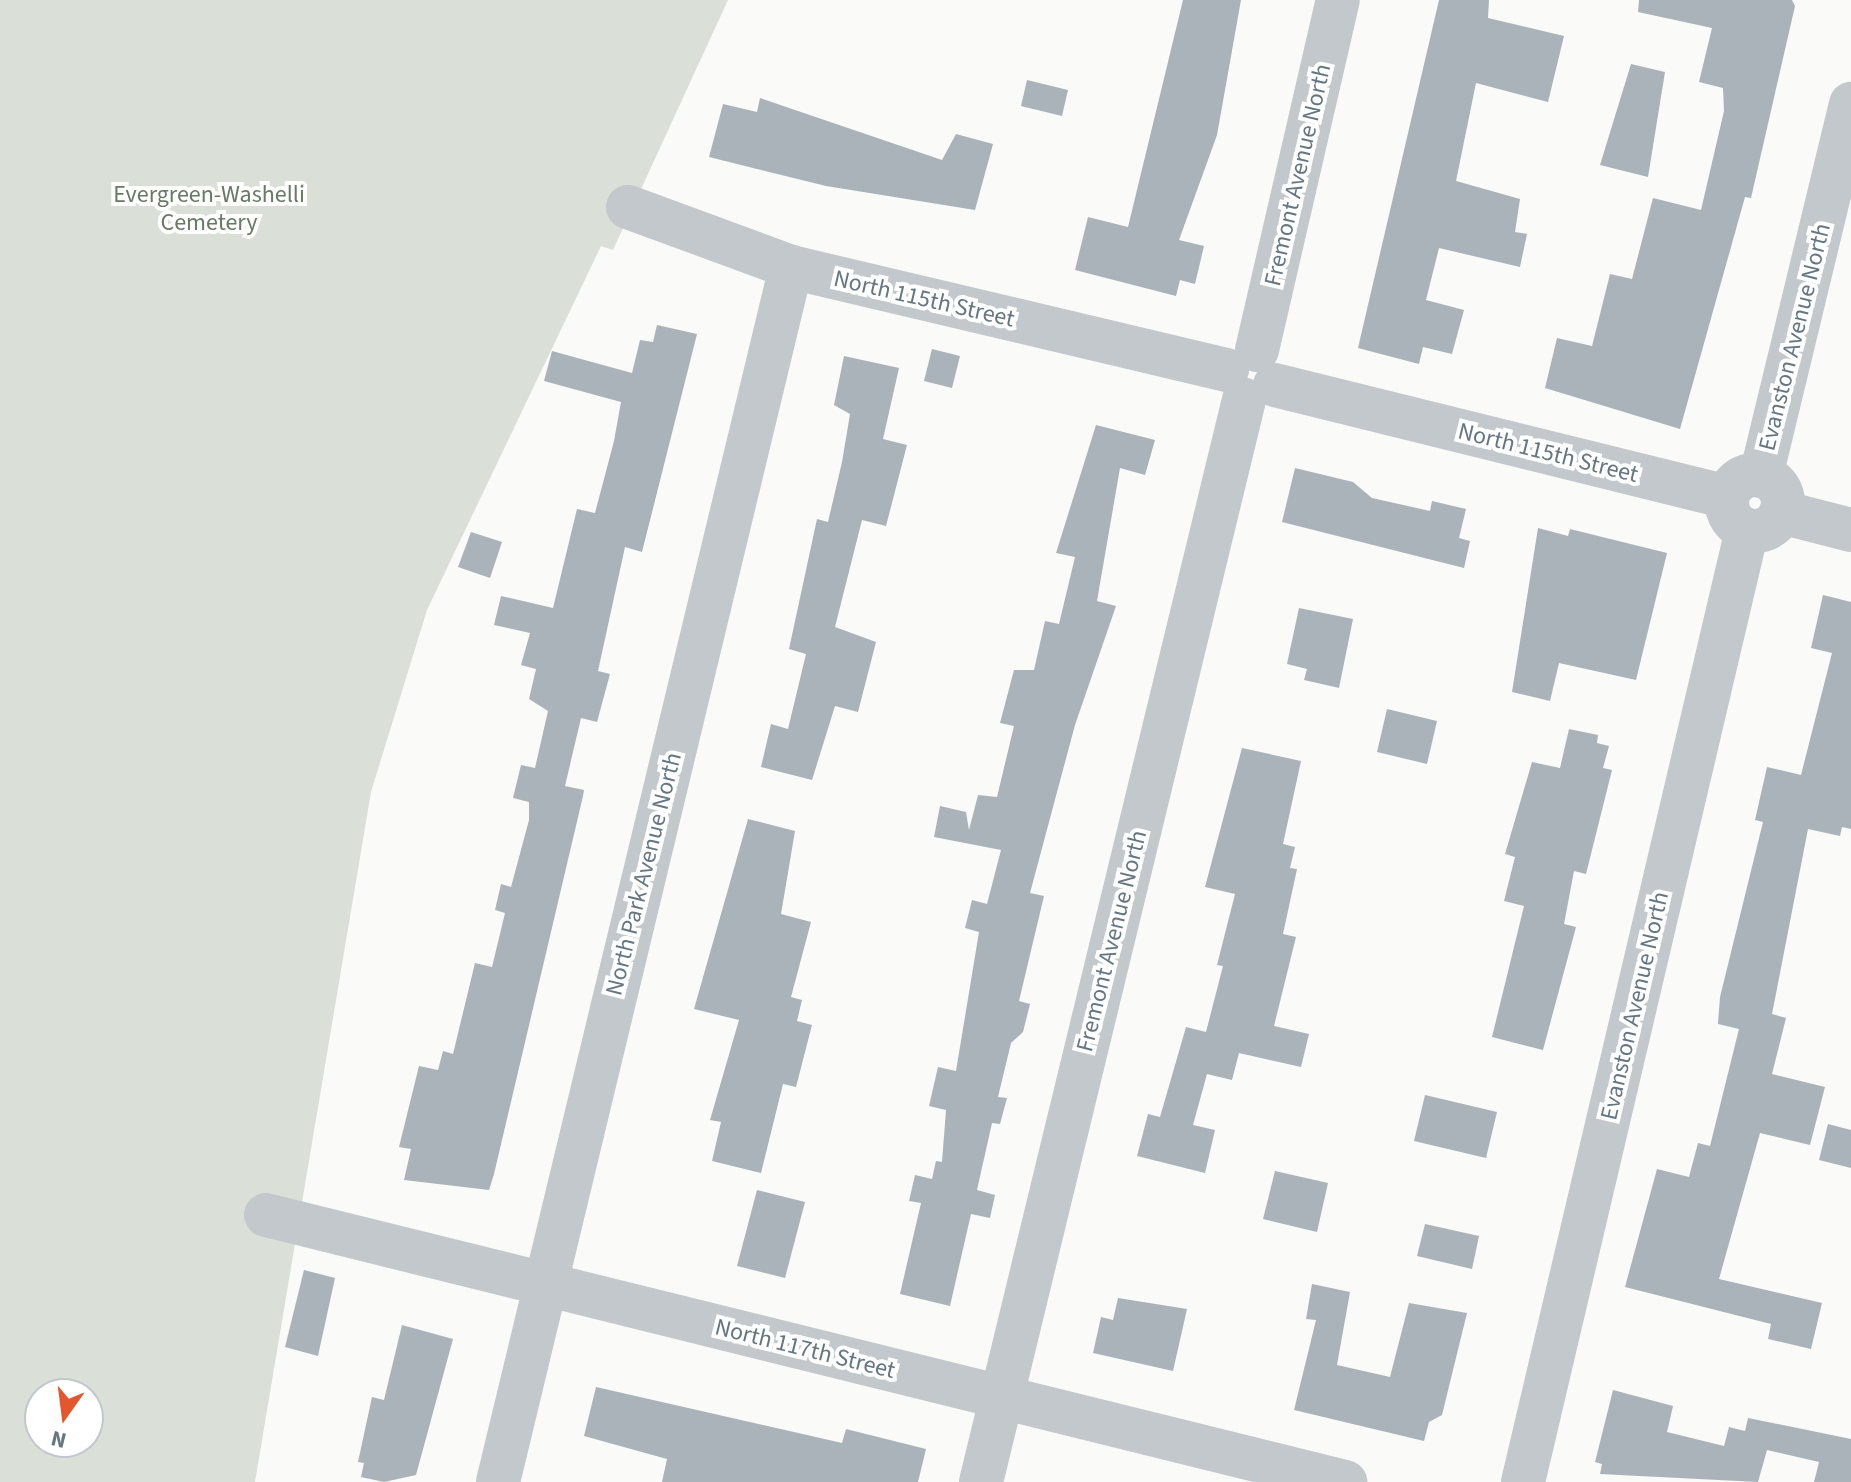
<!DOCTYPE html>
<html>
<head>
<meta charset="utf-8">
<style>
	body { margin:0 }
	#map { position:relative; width:1851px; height:1482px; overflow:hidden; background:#fafaf8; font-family:"Source Sans 3",sans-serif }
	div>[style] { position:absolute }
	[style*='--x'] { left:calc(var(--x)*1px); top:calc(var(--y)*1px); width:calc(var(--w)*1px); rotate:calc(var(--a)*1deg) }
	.green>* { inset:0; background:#dadfd7 }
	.building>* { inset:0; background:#aab3b9 }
	.minor>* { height:44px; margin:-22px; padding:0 22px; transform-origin:22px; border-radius:22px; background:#c3c8cc }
	.minor>.ring { margin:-22px; padding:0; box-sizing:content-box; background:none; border:44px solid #c3c8cc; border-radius:50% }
	span { translate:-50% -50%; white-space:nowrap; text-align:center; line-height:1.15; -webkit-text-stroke:8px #fff; paint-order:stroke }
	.street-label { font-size:24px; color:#657683 }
	.park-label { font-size:24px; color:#687a64 }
	.north { position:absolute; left:24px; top:1378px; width:80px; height:80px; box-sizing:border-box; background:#fff; border:2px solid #c1c8cd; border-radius:50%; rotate:194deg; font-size:22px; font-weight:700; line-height:32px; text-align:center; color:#657683 }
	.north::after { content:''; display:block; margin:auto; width:28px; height:36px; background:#e4572e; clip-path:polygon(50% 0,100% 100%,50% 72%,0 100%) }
</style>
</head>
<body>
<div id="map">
	<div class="green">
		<i style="clip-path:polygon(evenodd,0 0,728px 0,613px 250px,601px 246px,427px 610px,371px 792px,255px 1482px,0 1482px,0 0,40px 1394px,88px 1394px,88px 1442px,40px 1442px,40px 1394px)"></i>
	</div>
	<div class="building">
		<i style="clip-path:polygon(1183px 0,1241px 0,1217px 135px,1179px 240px,1204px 246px,1195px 284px,1180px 280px,1176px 296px,1075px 270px,1088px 217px,1128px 227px)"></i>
		<i style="clip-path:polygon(1439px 0,1489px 0,1488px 18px,1564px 36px,1548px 102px,1476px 83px,1456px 181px,1520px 199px,1515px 232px,1527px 234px,1520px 267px,1439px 248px,1426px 300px,1464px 310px,1452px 354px,1423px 347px,1419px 364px,1358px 348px)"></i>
		<i style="clip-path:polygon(1639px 0,1792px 0,1795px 6px,1751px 198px,1745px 197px,1680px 429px,1545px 388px,1557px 338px,1592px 346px,1610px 274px,1632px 279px,1653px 198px,1701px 210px,1724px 111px,1723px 88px,1699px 82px,1712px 28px,1638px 12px)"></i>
		<i style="clip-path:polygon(1631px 64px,1665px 72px,1648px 177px,1600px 165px)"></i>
		<i style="clip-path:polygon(1027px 80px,1068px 90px,1062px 116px,1021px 106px)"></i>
		<i style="clip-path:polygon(760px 98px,942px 160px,956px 134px,993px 144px,975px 210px,826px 186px,709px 157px,723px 104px,757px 112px)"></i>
		<i style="clip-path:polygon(657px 325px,697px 334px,642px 552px,625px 547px,598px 671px,610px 674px,597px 722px,581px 718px,565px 786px,584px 790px,583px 796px,494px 1174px,489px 1190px,404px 1180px,411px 1149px,399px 1147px,419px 1066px,438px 1070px,443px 1051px,453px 1054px,475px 963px,492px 967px,505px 913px,495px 910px,501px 884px,511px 887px,529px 820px,529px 802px,513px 798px,521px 765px,535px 768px,548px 711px,529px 699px,536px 669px,521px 665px,530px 633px,494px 625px,501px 596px,553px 608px,577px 509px,595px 513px,614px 441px,621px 402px,544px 381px,552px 351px,632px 373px,640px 340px,653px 342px)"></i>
		<i style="clip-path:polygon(932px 349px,960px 356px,952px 388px,924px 381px)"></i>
		<i style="clip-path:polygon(844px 356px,899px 368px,883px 439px,907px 445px,886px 526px,862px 520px,835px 627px,876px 642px,858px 712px,835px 706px,812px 780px,761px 767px,771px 724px,788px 729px,806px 654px,789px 649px,817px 519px,828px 522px,842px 462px,850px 414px,834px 405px)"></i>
		<i style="clip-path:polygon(1096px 425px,1155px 440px,1145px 475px,1120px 468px,1097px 601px,1116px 606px,1075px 725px,1030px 893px,1044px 896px,1019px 1001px,1030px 1004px,1023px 1032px,1011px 1043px,998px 1097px,1007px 1098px,1000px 1124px,992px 1123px,977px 1190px,995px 1195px,990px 1218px,971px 1214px,950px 1306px,900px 1294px,921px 1203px,909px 1201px,915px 1175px,932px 1179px,936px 1161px,942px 1162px,946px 1110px,929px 1106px,938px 1067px,956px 1071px,979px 932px,965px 928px,972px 900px,987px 904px,1001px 850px,934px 837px,940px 806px,966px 812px,969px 830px,978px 795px,997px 797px,1014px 726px,1000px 723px,1014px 670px,1034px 670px,1045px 621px,1059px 624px,1075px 557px,1056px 553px)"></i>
		<i style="clip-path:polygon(1295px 468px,1353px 482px,1372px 498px,1430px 511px,1432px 501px,1466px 509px,1459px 538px,1470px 541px,1464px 568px,1282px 522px)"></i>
		<i style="clip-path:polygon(1538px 528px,1568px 536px,1570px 529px,1667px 553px,1636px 680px,1559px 663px,1550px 701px,1512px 692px)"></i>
		<i style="clip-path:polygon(471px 532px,502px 542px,490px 578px,458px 567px)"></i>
		<i style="clip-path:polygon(1823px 595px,1851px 602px,1851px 829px,1842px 827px,1840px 836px,1808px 829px,1772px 1014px,1786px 1018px,1772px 1074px,1825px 1087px,1810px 1145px,1760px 1133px,1719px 1279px,1822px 1303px,1811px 1349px,1768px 1339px,1771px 1324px,1625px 1287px,1657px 1169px,1689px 1177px,1698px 1143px,1710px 1146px,1739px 1029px,1718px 1024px,1720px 997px,1763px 822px,1755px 820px,1767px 767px,1801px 775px,1832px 653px,1811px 648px)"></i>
		<i style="clip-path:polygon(1299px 608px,1353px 619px,1339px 688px,1304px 680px,1307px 669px,1287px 664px)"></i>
		<i style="clip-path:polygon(1387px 709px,1437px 721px,1427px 764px,1377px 752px)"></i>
		<i style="clip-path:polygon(1569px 729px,1598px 735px,1597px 743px,1609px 746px,1603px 768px,1612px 770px,1586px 874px,1574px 871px,1564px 924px,1576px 927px,1543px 1050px,1492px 1037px,1524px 906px,1504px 901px,1515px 857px,1505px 854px,1532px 762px,1560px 768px)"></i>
		<i style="clip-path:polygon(1242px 748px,1301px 761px,1283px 844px,1295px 847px,1290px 868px,1297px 869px,1283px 934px,1296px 937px,1274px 1026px,1309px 1034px,1301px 1067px,1239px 1053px,1232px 1080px,1207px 1074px,1193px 1125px,1215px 1130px,1205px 1173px,1137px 1156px,1148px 1114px,1160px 1117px,1186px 1027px,1206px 1032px,1223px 966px,1217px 965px,1235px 894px,1205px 887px)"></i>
		<i style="clip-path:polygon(748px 819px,795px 831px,781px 914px,811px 922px,791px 997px,802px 1000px,797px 1021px,812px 1025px,796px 1087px,783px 1084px,761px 1173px,712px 1161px,721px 1122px,710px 1120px,739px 1020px,694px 1009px)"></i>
		<i style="clip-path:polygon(1425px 1095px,1497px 1112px,1486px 1158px,1414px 1141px)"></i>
		<i style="clip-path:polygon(1828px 1124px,1851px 1130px,1851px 1168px,1819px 1160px)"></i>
		<i style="clip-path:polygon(1275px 1171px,1328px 1183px,1317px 1232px,1263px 1219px)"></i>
		<i style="clip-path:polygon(757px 1190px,805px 1202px,785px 1278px,737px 1266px)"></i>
		<i style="clip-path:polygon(1425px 1224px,1479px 1236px,1472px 1269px,1417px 1256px)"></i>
		<i style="clip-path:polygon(304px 1270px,335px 1278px,318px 1356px,285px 1347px)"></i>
		<i style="clip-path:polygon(1312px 1284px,1350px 1292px,1337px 1365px,1390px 1377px,1409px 1303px,1467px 1313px,1442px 1415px,1429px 1422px,1424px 1441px,1294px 1410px,1316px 1320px,1306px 1319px)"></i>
		<i style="clip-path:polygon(1118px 1298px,1187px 1309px,1173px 1371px,1093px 1353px,1101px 1317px,1113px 1320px)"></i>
		<i style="clip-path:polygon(402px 1325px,453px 1339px,416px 1475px,384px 1482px,361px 1477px,364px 1463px,358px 1462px,372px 1397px,384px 1400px)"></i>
		<i style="clip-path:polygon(596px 1387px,842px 1443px,846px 1429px,926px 1449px,918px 1482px,662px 1482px,667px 1459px,584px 1436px)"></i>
		<i style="clip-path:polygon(1613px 1390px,1673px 1406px,1667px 1432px,1724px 1446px,1729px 1427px,1745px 1431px,1748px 1418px,1851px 1439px,1851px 1482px,1814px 1482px,1819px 1462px,1767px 1450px,1758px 1482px,1600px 1474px,1602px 1464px,1595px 1462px)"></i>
	</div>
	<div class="minor">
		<i style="--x:628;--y:207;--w:174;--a:20.2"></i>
		<i style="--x:791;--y:267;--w:448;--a:13.3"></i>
		<i style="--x:1257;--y:350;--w:359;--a:-77"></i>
		<i style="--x:1275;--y:385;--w:466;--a:13.9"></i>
		<i class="ring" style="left:1727px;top:475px;width:12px;height:12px"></i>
		<i style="--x:1761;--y:476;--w:383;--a:-76.4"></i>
		<i style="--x:1781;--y:512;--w:72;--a:14.4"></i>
		<i style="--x:266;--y:1215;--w:1112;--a:13.9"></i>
		<i style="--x:498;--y:1482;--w:1250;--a:-76.44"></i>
		<i style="--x:981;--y:1482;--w:1114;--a:-76.34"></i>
		<i style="--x:1523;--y:1482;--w:978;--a:-76.76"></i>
	</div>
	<div class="street-label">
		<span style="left:1298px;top:175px;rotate:-77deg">Fremont Avenue North</span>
		<span style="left:924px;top:299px;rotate:13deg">North 115th Street</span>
		<span style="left:1795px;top:337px;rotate:-76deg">Evanston Avenue North</span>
		<span style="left:1548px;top:453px;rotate:14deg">North 115th Street</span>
		<span style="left:644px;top:874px;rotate:-76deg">North Park Avenue North</span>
		<span style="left:1112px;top:941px;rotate:-76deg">Fremont Avenue North</span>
		<span style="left:1635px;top:1006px;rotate:-77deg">Evanston Avenue North</span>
		<span style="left:805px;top:1349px;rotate:14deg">North 117th Street</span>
	</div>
	<div class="park-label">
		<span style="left:209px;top:209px">Evergreen-Washelli<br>Cemetery</span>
	</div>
	<div class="north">N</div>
</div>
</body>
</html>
